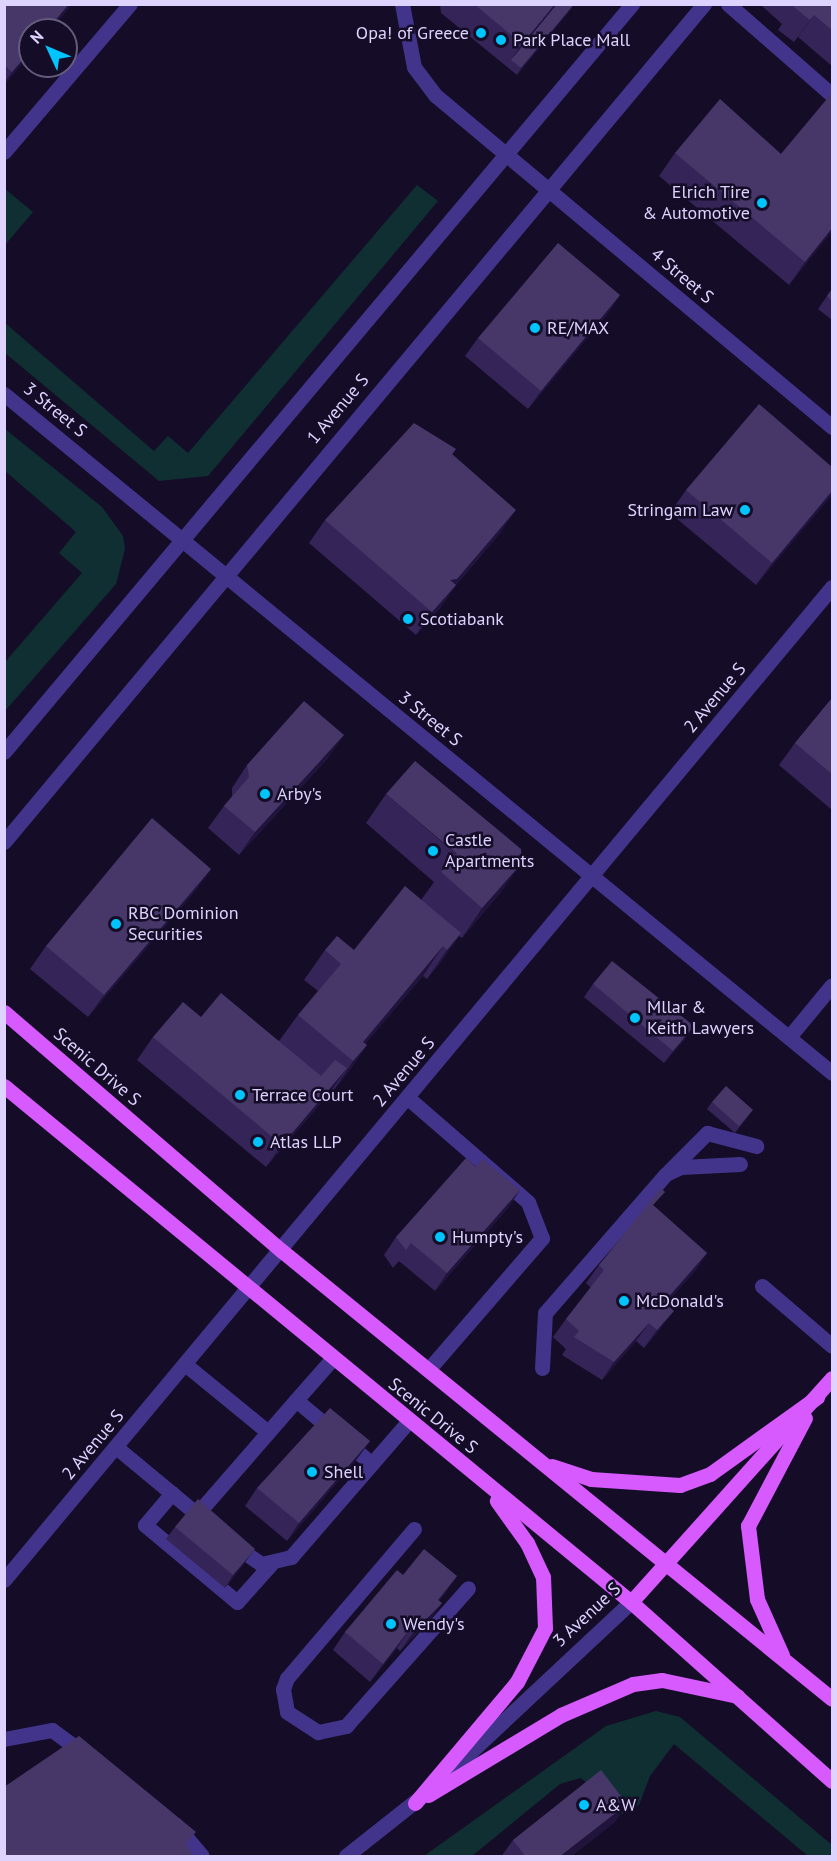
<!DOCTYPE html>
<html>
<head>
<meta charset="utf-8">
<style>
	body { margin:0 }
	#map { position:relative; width:837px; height:1861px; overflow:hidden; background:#150d27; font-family:"PT Sans",sans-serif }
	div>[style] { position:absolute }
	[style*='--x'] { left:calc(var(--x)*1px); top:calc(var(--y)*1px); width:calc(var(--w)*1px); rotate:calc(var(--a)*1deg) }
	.green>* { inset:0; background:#0f2f32 }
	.minor>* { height:15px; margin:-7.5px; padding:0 7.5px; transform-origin:7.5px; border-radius:7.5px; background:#42348a }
	.major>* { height:15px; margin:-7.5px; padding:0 7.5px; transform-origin:7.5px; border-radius:7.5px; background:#d75aff }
	.wall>* { inset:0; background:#352457 }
	.shaded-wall>* { inset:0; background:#20133c }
	.building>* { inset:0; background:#473769 }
	.dots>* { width:16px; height:16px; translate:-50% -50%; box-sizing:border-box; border:3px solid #150d27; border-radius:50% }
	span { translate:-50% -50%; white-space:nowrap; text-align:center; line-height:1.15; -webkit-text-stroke:5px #150d27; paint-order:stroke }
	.poi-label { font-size:18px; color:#ded3ff }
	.right { translate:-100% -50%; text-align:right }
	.left { translate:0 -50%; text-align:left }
	.street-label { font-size:18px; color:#ded3ff }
	.frame { position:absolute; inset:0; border:6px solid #ded3ff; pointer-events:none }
	.north { position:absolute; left:18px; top:18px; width:60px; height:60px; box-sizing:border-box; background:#150d27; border:2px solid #655c7d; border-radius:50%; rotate:314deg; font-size:16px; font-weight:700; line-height:24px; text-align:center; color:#ded3ff }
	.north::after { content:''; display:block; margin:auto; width:21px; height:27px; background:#00c4fe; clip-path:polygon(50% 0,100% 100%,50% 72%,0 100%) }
</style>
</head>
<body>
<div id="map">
	<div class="green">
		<i style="clip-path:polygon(417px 185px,438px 201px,208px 476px,159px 481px,5px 353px,5px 323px,154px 451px,168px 436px,188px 453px)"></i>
		<i style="clip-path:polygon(5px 189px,33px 212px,5px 245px)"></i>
		<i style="clip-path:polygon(5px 429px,102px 507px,123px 536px,125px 549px,116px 584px,5px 711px,5px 662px,82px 573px,59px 553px,76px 532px,5px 471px)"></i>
		<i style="clip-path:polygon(656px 1711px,680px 1717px,832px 1845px,832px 1856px,808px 1856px,674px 1744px,650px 1776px,639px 1805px,622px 1814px,581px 1778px,560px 1784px,472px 1856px,424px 1856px,606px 1726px)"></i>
	</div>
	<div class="minor">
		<i style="--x:402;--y:4;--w:64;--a:79.2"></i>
		<i style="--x:414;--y:67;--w:35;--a:53"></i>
		<i style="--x:435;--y:95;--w:518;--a:39.9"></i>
		<i style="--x:728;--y:4;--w:138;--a:41.2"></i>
		<i style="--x:4;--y:152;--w:194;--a:-49.6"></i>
		<i style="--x:4;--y:394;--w:1071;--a:39.35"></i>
		<i style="--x:4;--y:752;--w:977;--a:-49.98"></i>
		<i style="--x:4;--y:842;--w:1092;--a:-50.13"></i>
		<i style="--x:789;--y:1037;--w:67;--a:-50.4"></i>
		<i style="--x:408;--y:1098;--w:159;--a:40.9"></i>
		<i style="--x:528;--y:1202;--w:39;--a:69"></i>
		<i style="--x:542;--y:1238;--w:174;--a:130.8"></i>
		<i style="--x:669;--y:1171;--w:54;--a:-45"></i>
		<i style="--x:707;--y:1133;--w:51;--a:14.9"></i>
		<i style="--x:762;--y:1286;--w:92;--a:40.6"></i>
		<i style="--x:186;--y:1365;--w:106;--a:39.3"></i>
		<i style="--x:542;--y:1368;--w:55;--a:-86.9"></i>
		<i style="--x:545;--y:1313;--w:184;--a:-49"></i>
		<i style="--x:666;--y:1174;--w:17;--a:-25"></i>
		<i style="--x:681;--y:1167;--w:59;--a:-2.9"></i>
		<i style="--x:296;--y:1400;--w:55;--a:-48.7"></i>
		<i style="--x:116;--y:1447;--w:114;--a:39.7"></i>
		<i style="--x:172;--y:1493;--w:42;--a:130.2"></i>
		<i style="--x:145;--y:1525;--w:120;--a:39.9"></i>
		<i style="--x:237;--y:1602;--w:51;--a:-48.2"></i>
		<i style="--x:197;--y:1514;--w:151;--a:-49"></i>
		<i style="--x:296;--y:1400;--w:99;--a:40.1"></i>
		<i style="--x:414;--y:1529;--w:196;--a:130.4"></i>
		<i style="--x:287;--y:1678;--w:12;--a:110"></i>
		<i style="--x:283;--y:1689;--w:23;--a:80"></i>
		<i style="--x:287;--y:1712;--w:37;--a:33"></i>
		<i style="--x:318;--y:1732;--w:29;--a:-12"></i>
		<i style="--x:346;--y:1726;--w:184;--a:-48.5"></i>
		<i style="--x:234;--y:1545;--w:33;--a:35"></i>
		<i style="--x:261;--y:1564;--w:31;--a:-13"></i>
		<i style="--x:291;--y:1557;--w:180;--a:-49.1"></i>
		<i style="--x:4;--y:1580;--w:1293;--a:-50.18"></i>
		<i style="--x:4;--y:1739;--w:49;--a:-10.6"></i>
		<i style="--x:52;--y:1730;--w:42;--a:36.3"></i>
		<i style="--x:448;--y:1773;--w:250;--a:-43.1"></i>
		<i style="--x:176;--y:1825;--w:40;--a:50"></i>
		<i style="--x:346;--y:1856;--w:98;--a:-38.4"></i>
	</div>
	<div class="major">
		<i style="--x:4;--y:1012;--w:367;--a:40.7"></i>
		<i style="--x:282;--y:1251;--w:709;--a:39.16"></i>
		<i style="--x:4;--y:1086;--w:812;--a:39.45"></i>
		<i style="--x:631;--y:1602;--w:269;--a:41.7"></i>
		<i style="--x:552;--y:1466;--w:41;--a:18.4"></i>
		<i style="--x:591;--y:1479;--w:89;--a:3.9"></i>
		<i style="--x:680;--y:1485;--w:32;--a:-20"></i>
		<i style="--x:710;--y:1474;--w:132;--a:-35.7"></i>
		<i style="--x:631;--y:1602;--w:301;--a:-48.1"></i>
		<i style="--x:782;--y:1655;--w:61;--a:-114.1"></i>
		<i style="--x:757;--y:1599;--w:74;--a:-97"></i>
		<i style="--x:748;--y:1526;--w:122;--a:-62.2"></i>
		<i style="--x:428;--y:1795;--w:155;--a:-31"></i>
		<i style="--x:561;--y:1715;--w:78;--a:-23.3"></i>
		<i style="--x:633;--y:1684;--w:29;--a:-8"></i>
		<i style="--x:662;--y:1680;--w:77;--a:12"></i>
		<i style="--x:415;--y:1803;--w:158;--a:-49.9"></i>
		<i style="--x:517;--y:1682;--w:61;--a:-62.6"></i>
		<i style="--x:545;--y:1628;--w:51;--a:-92.2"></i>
		<i style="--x:543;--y:1577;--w:38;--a:-115"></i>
		<i style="--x:527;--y:1543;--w:52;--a:-125.5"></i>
	</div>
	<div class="wall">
		<i style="clip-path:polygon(4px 4px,72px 4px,50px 30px,30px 30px,30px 54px,4px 85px)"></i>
		<i style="clip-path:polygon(440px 4px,575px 4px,517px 75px,441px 13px)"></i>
		<i style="clip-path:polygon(761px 4px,832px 4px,832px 66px,798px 37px,794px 42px,778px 30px,782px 24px,761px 5px)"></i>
		<i style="clip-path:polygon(832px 93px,832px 231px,789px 285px,659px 176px,675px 153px,781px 154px)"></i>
		<i style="clip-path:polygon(832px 289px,832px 320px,818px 309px)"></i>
		<i style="clip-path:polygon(620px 295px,608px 313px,528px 409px,465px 356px,478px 338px)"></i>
		<i style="clip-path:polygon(456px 449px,452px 455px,501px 532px,456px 585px,440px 608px,416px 635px,309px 543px,325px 520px)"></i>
		<i style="clip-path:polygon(832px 467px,832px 494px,756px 585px,670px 513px,686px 490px)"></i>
		<i style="clip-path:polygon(832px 698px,832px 810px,779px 765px,795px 743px)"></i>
		<i style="clip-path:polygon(328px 758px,239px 855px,208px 828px,224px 806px,232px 796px,232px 788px,247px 765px)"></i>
		<i style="clip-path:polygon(386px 794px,501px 892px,462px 938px,459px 936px,440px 963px,427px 979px,423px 976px,365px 1044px,367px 1045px,346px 1075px,333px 1091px,332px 1090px,266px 1167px,137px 1060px,153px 1037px,201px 1017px,279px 1041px,298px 1015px,318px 991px,304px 980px,325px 950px,354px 950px,421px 900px,434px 882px,366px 823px)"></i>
		<i style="clip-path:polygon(211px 869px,195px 891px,88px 1017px,30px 969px,46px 946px)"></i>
		<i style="clip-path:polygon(593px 984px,685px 1039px,664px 1063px,584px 997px)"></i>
		<i style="clip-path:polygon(712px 1102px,748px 1116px,735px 1133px,707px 1109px)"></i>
		<i style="clip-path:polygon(476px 1167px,520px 1190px,508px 1208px,435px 1291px,399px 1261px,393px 1268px,384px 1255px,396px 1237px)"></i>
		<i style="clip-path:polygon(655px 1207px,707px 1253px,695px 1271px,666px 1303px,661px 1328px,644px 1348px,636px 1341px,602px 1380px,562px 1355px,566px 1349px,553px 1337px,566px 1319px,591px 1288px,586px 1283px,599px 1265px)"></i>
		<i style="clip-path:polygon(370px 1441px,357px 1459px,287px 1541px,245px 1506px,257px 1488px)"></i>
		<i style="clip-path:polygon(175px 1527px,246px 1561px,225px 1588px,166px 1539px)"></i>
		<i style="clip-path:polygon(403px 1575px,457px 1576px,439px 1601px,442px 1603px,429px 1621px,400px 1651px,397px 1648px,370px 1682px,333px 1650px,345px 1632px)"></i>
		<i style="clip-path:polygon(627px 1804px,615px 1822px,570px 1857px,501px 1857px,513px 1840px)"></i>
	</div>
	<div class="shaded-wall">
		<i style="clip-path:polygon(69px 4px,72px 4px,50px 30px,47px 30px)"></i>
		<i style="clip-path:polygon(555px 4px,558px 4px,511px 60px,522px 44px)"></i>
		<i style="clip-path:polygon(574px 4px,575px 4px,517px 75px,521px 68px)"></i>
		<i style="clip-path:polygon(814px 15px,798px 37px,794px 42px,810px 20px)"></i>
		<i style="clip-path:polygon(30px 51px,30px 54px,4px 85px,4px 83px,12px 72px)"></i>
		<i style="clip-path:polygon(832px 228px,832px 231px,789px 285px,805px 262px)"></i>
		<i style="clip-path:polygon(620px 295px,608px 313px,528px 409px,541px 391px)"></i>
		<i style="clip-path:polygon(832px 491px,832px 494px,829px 499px,756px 585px,772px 563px)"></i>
		<i style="clip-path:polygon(516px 510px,501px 532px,441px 602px,450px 580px)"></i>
		<i style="clip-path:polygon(456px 585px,440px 608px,416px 635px,432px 612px)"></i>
		<i style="clip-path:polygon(344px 735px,328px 758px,239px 855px,255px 832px)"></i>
		<i style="clip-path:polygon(522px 863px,501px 892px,462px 938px,482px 908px)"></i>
		<i style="clip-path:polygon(211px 869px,195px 891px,88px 1017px,104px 995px)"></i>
		<i style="clip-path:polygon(461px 933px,440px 963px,427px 979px,447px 950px)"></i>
		<i style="clip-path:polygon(443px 946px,423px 976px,352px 1060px,363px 1042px)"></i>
		<i style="clip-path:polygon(694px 1026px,685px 1039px,664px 1063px,673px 1051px)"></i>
		<i style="clip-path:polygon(367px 1045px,346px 1075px,333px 1091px,353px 1061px)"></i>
		<i style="clip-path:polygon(347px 1068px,331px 1091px,266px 1167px,282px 1145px)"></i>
		<i style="clip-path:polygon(520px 1190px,508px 1208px,435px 1291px,447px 1273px)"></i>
		<i style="clip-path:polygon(707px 1253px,695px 1271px,651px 1320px,664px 1302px)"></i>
		<i style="clip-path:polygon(674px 1311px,661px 1328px,644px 1348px,657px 1330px)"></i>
		<i style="clip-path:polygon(649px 1323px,636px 1341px,602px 1380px,614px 1362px)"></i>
		<i style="clip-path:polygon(370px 1441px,357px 1459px,287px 1541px,299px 1523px)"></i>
		<i style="clip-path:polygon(255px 1549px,246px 1561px,225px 1588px,233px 1575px)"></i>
		<i style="clip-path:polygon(457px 1576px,445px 1594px,425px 1618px,438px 1600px)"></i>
		<i style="clip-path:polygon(442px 1603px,429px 1621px,400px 1651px,413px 1633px)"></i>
		<i style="clip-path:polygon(409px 1630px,397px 1648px,370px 1682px,383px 1664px)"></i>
		<i style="clip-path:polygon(627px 1804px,615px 1822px,570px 1857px,559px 1857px)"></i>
	</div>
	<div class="building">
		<i style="clip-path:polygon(4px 4px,69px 4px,47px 30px,30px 30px,30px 51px,12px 72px,4px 65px)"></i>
		<i style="clip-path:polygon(474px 4px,555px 4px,522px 44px)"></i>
		<i style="clip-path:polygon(557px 4px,574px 4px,521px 68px,511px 60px)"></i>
		<i style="clip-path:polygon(796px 4px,832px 4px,832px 30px,814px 15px,810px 20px,794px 7px)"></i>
		<i style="clip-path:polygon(832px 93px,832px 228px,805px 262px,675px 153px,720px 99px,781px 154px)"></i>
		<i style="clip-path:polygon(558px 243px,620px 295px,541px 391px,478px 338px)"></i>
		<i style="clip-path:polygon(832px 289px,832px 301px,827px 296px)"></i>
		<i style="clip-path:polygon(759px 404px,832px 467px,832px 491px,772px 563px,686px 490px)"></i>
		<i style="clip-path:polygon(414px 423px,456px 449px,452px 454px,516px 510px,457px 579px,450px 580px,456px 585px,432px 612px,325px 520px)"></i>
		<i style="clip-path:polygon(832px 698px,832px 774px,795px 743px)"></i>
		<i style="clip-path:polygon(304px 701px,344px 735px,255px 832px,224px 806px,249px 777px,247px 765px)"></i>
		<i style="clip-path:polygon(415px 761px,521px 849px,522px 863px,482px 908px,441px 872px,457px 854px,386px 794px)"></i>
		<i style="clip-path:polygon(152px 818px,211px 869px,104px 995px,46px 946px)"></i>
		<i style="clip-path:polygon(405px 886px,461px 933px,447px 950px,443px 946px,363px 1042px,367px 1045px,353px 1061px,298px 1015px,341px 964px,325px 950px,337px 936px,354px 950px)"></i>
		<i style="clip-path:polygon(612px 961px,694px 1026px,673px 1051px,593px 984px)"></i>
		<i style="clip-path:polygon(221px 993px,321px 1076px,335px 1060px,347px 1068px,282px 1145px,153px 1037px,183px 1002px,201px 1017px)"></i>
		<i style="clip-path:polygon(726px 1086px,753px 1110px,739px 1126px,712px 1102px)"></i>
		<i style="clip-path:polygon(466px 1158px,476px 1167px,482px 1159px,520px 1190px,447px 1273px,411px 1243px,406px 1250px,396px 1237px)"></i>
		<i style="clip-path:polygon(661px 1188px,665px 1192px,653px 1205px,707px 1253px,664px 1302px,674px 1311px,657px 1330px,649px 1323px,614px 1362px,574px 1337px,579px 1331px,566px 1319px,604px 1270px,599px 1265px)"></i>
		<i style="clip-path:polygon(330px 1408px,370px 1441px,299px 1523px,257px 1488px)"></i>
		<i style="clip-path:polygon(198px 1499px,255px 1549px,233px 1575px,175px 1527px)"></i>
		<i style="clip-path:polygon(424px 1549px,457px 1576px,438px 1600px,442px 1603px,413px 1633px,409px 1630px,383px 1664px,345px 1632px,397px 1570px,403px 1575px)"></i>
		<i style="clip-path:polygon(79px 1736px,196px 1832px,186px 1843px,193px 1857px,4px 1857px,4px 1787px)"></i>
		<i style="clip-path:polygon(601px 1770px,627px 1804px,559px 1857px,526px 1857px,513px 1840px)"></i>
	</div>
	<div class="dots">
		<i style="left:481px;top:33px;background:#00c4fe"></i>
		<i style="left:501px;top:40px;background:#00c4fe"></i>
		<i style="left:762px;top:203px;background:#00c4fe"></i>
		<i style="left:535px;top:328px;background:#00c4fe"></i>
		<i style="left:745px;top:510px;background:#00c4fe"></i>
		<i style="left:408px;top:619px;background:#00c4fe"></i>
		<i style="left:265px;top:794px;background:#00c4fe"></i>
		<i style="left:433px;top:851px;background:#00c4fe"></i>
		<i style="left:116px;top:924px;background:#00c4fe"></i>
		<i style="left:635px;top:1018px;background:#00c4fe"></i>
		<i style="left:240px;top:1095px;background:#00c4fe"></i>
		<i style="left:258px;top:1142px;background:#00c4fe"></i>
		<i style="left:440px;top:1237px;background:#00c4fe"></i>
		<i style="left:624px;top:1301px;background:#00c4fe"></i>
		<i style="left:312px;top:1472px;background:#00c4fe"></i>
		<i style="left:391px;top:1624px;background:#00c4fe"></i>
		<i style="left:584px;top:1805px;background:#00c4fe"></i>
	</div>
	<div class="poi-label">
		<span class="right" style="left:469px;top:33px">Opa! of Greece</span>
		<span class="left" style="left:513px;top:40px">Park Place Mall</span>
		<span class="right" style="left:750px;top:203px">Elrich Tire<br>&amp; Automotive</span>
		<span class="left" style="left:547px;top:328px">RE/MAX</span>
		<span class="right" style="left:733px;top:510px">Stringam Law</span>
		<span class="left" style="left:420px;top:619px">Scotiabank</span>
		<span class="left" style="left:277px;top:794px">Arby's</span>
		<span class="left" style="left:445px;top:851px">Castle<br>Apartments</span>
		<span class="left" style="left:128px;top:924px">RBC Dominion<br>Securities</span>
		<span class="left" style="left:647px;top:1018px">Mllar &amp;<br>Keith Lawyers</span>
		<span class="left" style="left:252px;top:1095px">Terrace Court</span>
		<span class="left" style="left:270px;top:1142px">Atlas LLP</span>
		<span class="left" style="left:452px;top:1237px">Humpty's</span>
		<span class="left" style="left:636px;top:1301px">McDonald's</span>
		<span class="left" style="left:324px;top:1472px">Shell</span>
		<span class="left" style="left:403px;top:1624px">Wendy's</span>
		<span class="left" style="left:596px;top:1805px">A&amp;W</span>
	</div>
	<div class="street-label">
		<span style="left:682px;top:276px;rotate:40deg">4 Street S</span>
		<span style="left:338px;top:409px;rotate:-50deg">1 Avenue S</span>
		<span style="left:55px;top:410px;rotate:39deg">3 Street S</span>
		<span style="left:715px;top:698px;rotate:-50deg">2 Avenue S</span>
		<span style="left:430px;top:719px;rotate:39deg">3 Street S</span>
		<span style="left:97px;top:1067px;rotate:41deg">Scenic Drive S</span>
		<span style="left:404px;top:1072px;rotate:-50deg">2 Avenue S</span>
		<span style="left:433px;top:1416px;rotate:39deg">Scenic Drive S</span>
		<span style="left:93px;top:1445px;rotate:-50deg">2 Avenue S</span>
		<span style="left:587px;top:1615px;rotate:-43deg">3 Avenue S</span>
	</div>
	<div class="frame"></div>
	<div class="north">N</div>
</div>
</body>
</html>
